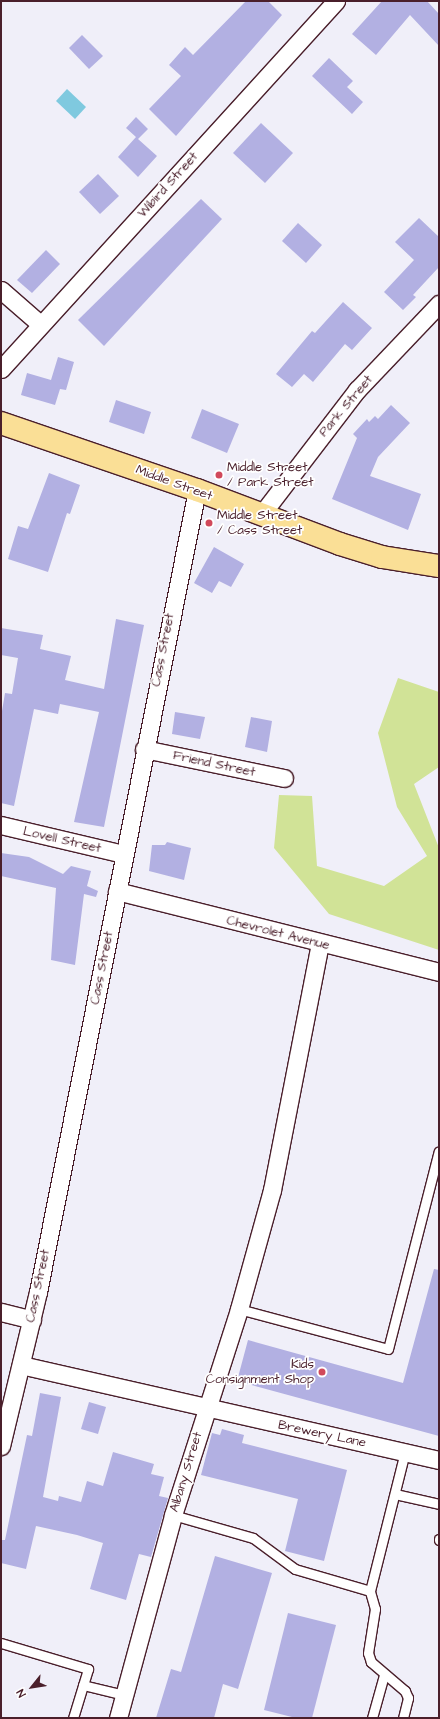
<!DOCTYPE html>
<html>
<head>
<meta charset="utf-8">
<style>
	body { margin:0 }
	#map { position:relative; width:440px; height:1719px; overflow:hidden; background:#f0eff9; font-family:"Architects Daughter",sans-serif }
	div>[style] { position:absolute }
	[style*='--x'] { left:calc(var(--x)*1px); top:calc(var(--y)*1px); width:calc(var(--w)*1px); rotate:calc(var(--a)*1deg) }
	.green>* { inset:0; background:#d1e397 }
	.water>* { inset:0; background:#7fc9df }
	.building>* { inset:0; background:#b2b0e2 }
	.roads { filter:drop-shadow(1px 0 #4a1f2b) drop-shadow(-1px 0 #4a1f2b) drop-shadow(0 1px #4a1f2b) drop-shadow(0 -1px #4a1f2b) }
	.service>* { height:9px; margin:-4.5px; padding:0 4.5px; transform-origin:4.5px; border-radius:4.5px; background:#fff }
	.minor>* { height:17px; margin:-8.5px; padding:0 8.5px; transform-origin:8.5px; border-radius:8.5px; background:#fff }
	.primary>* { height:22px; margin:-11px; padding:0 11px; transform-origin:11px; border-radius:11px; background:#fadf96 }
	.dots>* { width:11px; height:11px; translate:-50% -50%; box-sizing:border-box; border:2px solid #fff; border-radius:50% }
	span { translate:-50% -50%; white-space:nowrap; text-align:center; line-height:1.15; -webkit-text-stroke:3.5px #fff; paint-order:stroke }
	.street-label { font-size:13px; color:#4a1f2b }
	.poi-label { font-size:13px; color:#4a1f2b }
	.left { translate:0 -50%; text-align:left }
	.right { translate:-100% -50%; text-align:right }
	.frame { position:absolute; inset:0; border:2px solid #4a1f2b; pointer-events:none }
	.north { position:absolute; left:12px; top:1667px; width:40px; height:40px; -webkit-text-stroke:3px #fff; paint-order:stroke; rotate:240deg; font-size:11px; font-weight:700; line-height:16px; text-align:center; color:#4a1f2b }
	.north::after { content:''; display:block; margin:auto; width:14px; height:18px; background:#4a1f2b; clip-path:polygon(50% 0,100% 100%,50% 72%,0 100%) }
</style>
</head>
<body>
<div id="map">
	<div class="green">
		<i style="clip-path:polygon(398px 678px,439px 692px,439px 767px,414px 784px,439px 848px,439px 950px,329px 914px,274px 848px,279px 795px,312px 796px,317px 866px,384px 886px,427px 856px,397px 807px,378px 733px)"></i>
	</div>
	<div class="water">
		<i style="clip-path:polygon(67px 89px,86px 107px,75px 119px,56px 101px)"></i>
	</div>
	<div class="building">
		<i style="clip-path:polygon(246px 1px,268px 1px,282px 15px,176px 136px,149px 109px,181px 76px,169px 65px,185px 47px,193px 55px)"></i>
		<i style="clip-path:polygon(382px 1px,427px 1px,439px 14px,439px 46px,410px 15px,376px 55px,352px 34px)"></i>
		<i style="clip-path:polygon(82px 35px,103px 56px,89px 69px,69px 48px)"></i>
		<i style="clip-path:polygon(329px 58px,353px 81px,347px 87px,363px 102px,352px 114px,312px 76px)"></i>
		<i style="clip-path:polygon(136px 117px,148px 129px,138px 139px,157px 156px,138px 177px,118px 157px,136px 137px,126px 128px)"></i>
		<i style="clip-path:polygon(261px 123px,293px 153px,265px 183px,233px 153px)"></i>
		<i style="clip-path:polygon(98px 174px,119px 196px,100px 214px,79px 192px)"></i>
		<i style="clip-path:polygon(201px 199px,222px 219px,104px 346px,78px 320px)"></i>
		<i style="clip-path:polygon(419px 218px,439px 237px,439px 267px,413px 295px,416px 297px,403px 310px,384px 292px,414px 260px,395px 242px)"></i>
		<i style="clip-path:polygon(298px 223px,322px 245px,306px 263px,282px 241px)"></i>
		<i style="clip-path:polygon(46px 250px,60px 264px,32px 293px,17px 280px)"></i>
		<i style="clip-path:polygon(343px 302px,372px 328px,352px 350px,345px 344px,313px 382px,304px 374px,292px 387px,276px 374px,312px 331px,315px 333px)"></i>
		<i style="clip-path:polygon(58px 357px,74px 362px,66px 390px,60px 389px,55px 405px,21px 395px,27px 373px,51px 380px)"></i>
		<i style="clip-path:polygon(116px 400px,151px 412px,144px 434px,109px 422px)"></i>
		<i style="clip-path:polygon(391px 405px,410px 423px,378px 457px,370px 476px,421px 494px,408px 530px,332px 499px,357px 438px,353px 434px,367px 419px,369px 422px,375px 416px,378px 419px)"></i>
		<i style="clip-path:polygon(202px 409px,239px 424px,227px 453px,191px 438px)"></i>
		<i style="clip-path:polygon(49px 473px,80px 485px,70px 514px,67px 513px,48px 572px,8px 559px,18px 526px,28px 529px)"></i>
		<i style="clip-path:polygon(214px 547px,244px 564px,231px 587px,219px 581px,212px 593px,194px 583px)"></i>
		<i style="clip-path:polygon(116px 619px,144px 625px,104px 827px,74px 822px,99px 712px,60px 704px,58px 714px,34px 709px,14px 806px,1px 803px,1px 717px,5px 693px,12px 694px,18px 658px,1px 655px,1px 628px,43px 635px,40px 649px,71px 656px,65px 680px,104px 689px)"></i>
		<i style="clip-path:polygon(175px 712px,205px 717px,200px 739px,172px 734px)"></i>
		<i style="clip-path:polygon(251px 717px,272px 721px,267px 752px,245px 747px)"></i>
		<i style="clip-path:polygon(167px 842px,191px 848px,184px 880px,149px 871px,152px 845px,165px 845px)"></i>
		<i style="clip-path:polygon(1px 853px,29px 857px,63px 874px,71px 866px,91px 871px,87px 886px,98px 891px,96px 897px,84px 894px,75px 965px,51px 960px,56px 888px,1px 876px)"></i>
		<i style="clip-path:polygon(434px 1269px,439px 1270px,439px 1436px,237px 1381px,248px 1340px,403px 1383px)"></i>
		<i style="clip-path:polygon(40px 1393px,61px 1397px,43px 1497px,58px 1501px,59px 1496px,81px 1502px,87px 1481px,103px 1486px,113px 1452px,154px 1464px,151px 1474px,164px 1477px,159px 1496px,168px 1498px,151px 1557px,139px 1554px,126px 1600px,90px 1589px,103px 1543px,77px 1535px,36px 1526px,26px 1569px,1px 1563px,1px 1540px,5px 1540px,27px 1435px,32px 1436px)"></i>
		<i style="clip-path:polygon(89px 1402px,106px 1407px,98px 1434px,81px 1429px)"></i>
		<i style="clip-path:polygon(222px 1429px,244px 1435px,242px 1443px,347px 1470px,324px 1561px,285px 1551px,298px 1499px,201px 1475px,212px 1433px,220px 1435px)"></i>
		<i style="clip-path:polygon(215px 1556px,272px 1573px,238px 1689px,223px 1684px,214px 1718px,156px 1718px,171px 1669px,181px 1672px)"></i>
		<i style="clip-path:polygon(288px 1613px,336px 1625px,312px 1718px,296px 1718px,264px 1710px)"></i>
	</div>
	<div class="roads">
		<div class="service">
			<i style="--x:239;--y:1309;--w:154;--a:15"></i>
			<i style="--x:388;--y:1349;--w:204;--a:-75.6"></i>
			<i style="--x:395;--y:1494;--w:45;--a:12.8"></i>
			<i style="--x:173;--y:1515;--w:83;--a:16"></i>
			<i style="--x:253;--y:1538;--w:52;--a:36.4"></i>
			<i style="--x:295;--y:1569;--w:78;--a:16.3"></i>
			<i style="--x:439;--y:1539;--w:1;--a:90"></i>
			<i style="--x:1;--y:1643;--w:91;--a:16.6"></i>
			<i style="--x:88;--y:1669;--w:51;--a:107"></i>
			<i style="--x:83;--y:1685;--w:42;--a:13.7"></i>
			<i style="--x:372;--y:1718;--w:45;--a:-74.4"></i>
			<i style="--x:403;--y:1718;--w:21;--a:-76"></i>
			<i style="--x:408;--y:1698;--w:8;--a:-113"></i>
			<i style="--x:405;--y:1691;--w:45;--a:-139.5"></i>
			<i style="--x:371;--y:1662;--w:9;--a:-108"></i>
			<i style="--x:368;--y:1653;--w:45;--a:-81"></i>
			<i style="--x:375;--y:1609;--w:19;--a:-106"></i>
			<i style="--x:370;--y:1591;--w:143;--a:-75.9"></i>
		</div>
		<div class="minor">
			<i style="--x:1;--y:290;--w:52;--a:41.1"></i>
			<i style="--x:1;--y:369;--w:498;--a:-47.7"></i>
			<i style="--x:261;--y:515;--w:158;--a:-52.5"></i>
			<i style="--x:357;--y:390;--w:119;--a:-46.4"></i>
			<i style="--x:144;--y:749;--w:143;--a:11.7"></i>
			<i style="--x:1;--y:825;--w:126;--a:13.3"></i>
			<i style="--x:117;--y:891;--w:332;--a:14.1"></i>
			<i style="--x:1;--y:1312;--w:32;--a:14"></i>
			<i style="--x:21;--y:1365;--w:429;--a:12.8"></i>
			<i style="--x:1;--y:1446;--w:158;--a:-76.5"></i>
			<i style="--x:38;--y:1292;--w:818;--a:-78.79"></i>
			<i style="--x:118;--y:1718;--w:210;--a:-74.8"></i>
			<i style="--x:173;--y:1515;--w:216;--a:-72.2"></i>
			<i style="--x:239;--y:1309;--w:123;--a:-74.5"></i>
			<i style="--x:272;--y:1190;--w:251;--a:-79"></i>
		</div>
		<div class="primary">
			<i style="--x:1;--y:423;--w:207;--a:18.9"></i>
			<i style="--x:197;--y:490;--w:153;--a:20.7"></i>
			<i style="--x:340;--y:544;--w:44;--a:17.2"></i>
			<i style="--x:382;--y:557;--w:58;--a:9"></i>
		</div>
	</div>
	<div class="dots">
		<i style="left:219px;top:475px;background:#d1495b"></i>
		<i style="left:209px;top:523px;background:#d1495b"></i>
		<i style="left:322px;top:1372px;background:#d1495b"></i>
	</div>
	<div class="street-label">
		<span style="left:168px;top:185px;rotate:-48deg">Wibird Street</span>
		<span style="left:346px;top:406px;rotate:-50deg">Park Street</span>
		<span style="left:174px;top:483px;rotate:20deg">Middle Street</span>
		<span style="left:163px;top:650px;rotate:-79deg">Cass Street</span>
		<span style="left:214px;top:764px;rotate:12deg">Friend Street</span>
		<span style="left:62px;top:840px;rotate:13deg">Lovell Street</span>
		<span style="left:278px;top:933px;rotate:14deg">Chevrolet Avenue</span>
		<span style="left:102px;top:968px;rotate:-79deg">Cass Street</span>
		<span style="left:38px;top:1286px;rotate:-78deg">Cass Street</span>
		<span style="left:322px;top:1434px;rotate:12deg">Brewery Lane</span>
		<span style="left:186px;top:1472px;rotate:-73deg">Albany Street</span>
	</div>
	<div class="poi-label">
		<span class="left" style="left:227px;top:475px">Middle Street<br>/ Park Street</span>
		<span class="left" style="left:217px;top:523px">Middle Street<br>/ Cass Street</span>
		<span class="right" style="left:314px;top:1372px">Kids<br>Consignment Shop</span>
	</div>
	<div class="frame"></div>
	<div class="north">N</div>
</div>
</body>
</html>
